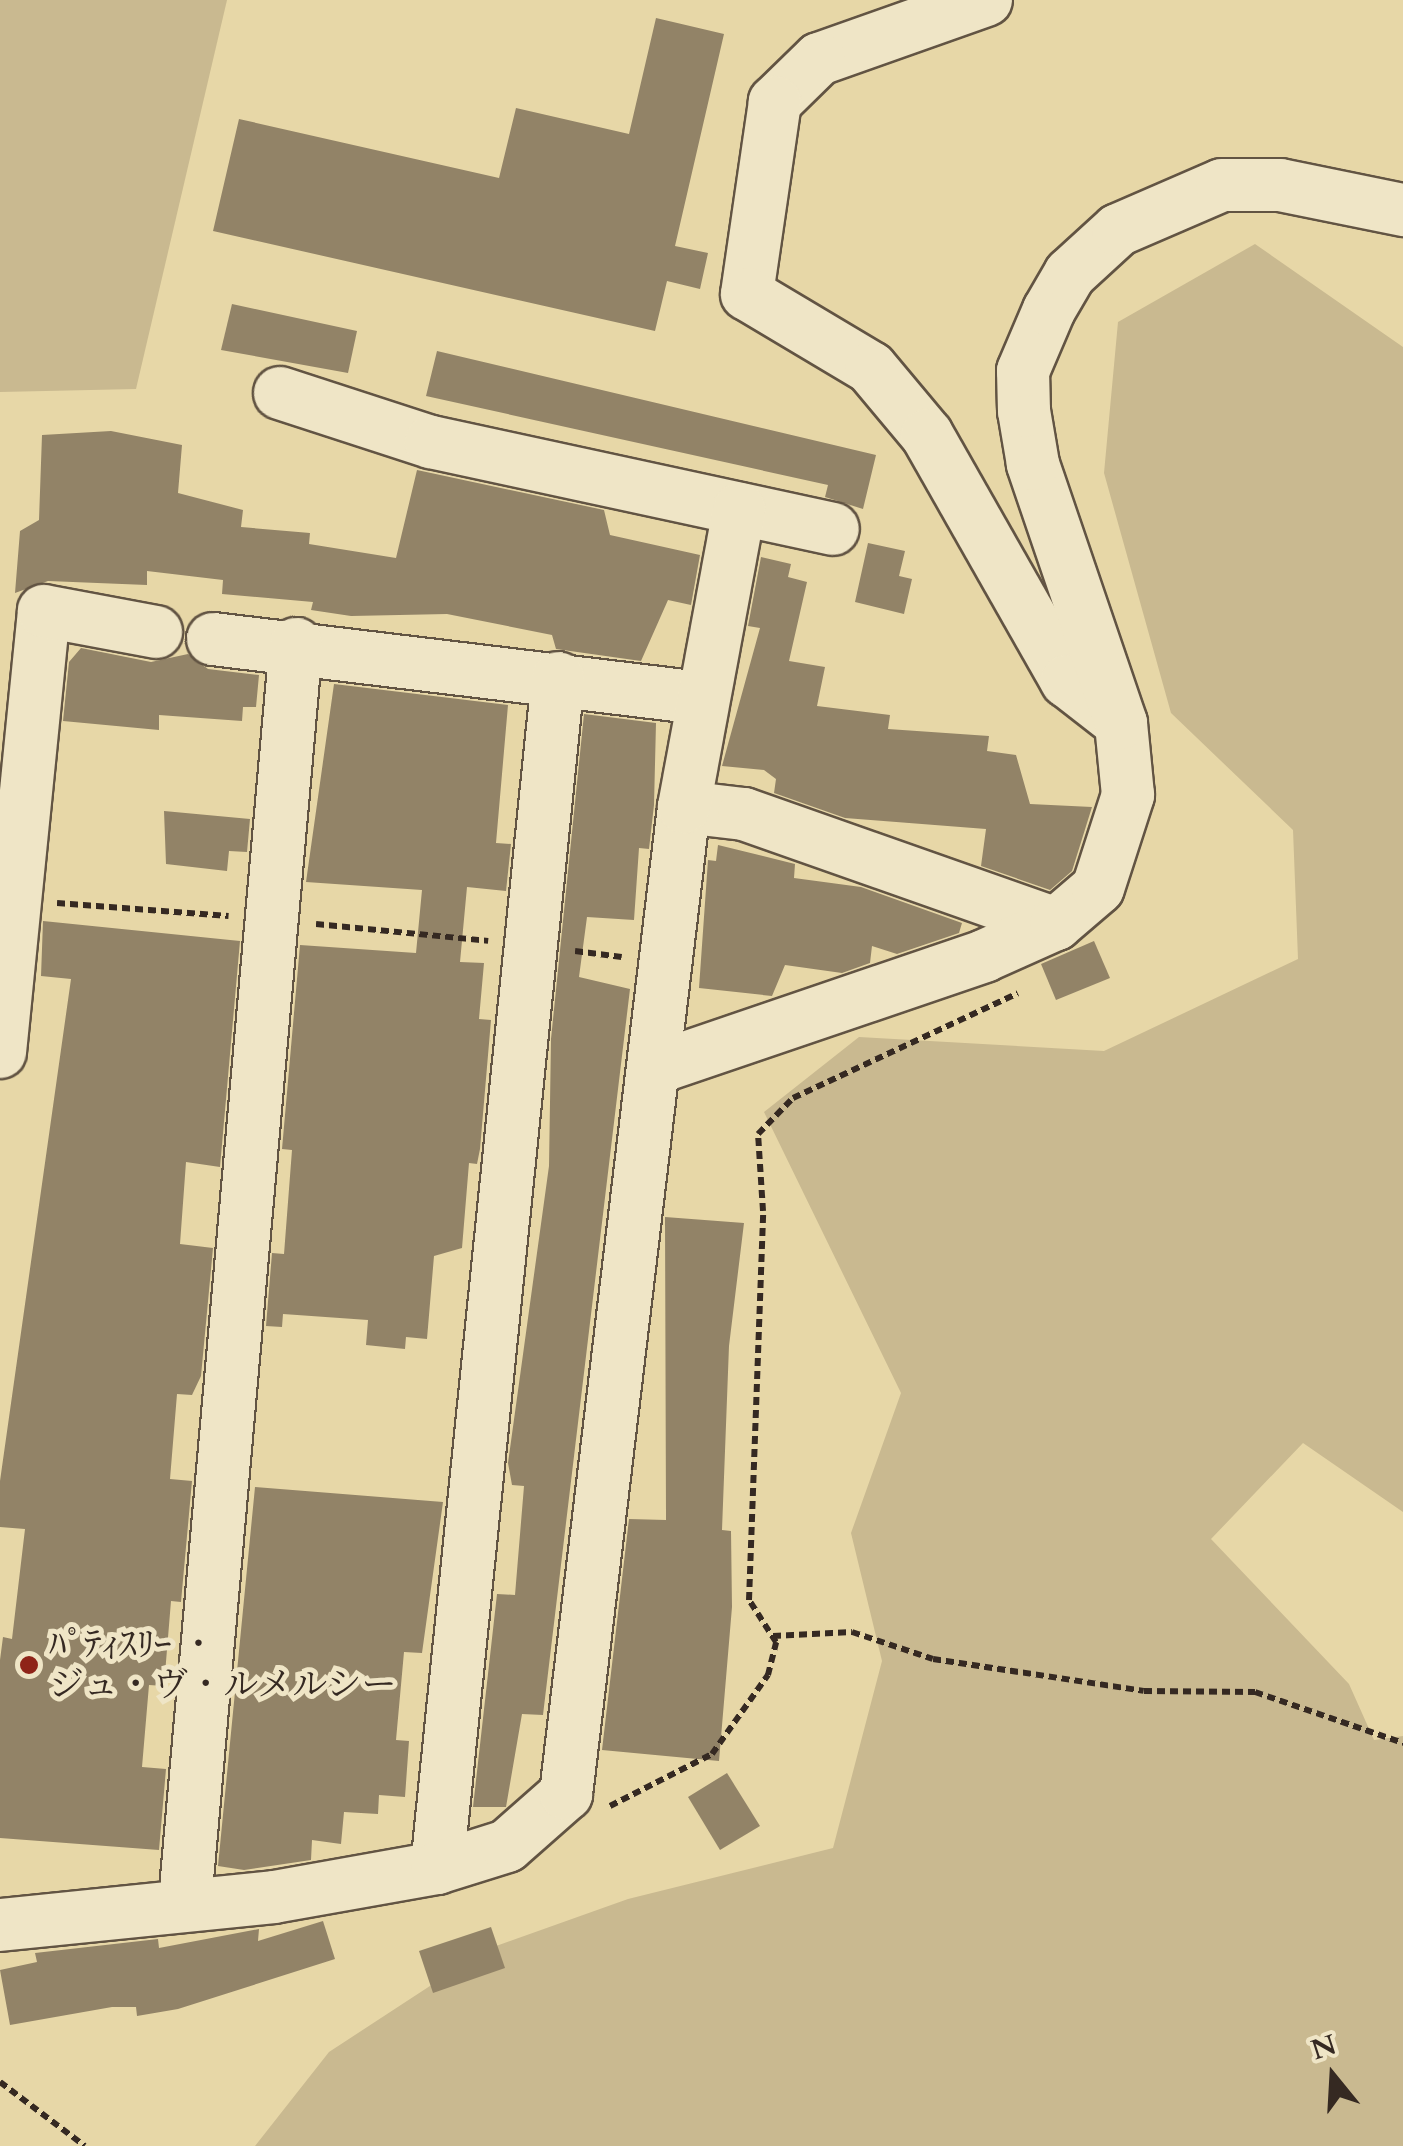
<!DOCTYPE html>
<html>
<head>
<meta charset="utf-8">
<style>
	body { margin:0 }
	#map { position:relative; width:1403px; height:2146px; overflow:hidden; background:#e7d7a7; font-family:Cardo,"Noto Serif JP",serif }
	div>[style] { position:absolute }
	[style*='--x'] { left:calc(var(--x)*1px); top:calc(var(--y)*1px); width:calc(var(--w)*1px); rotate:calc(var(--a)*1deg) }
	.green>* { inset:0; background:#c9b990 }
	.building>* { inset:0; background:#928367 }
	.path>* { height:6px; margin-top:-3px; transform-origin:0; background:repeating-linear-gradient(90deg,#352922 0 8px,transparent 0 13px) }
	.roads { filter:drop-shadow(2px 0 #625443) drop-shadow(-2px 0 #625443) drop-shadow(0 2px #625443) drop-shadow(0 -2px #625443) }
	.minor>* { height:52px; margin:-26px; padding:0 26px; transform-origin:26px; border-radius:26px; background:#efe5c6 }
	.dots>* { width:28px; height:28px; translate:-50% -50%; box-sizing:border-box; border:5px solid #efe5c6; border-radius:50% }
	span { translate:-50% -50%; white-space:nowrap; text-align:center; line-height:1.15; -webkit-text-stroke:10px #efe5c6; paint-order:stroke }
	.poi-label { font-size:35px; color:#352922 }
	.left { translate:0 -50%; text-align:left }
	.north { position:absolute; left:1283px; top:2026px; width:100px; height:100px; -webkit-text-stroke:8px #efe5c6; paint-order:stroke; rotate:342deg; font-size:28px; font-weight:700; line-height:40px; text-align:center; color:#352922 }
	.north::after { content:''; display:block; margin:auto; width:35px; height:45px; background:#352922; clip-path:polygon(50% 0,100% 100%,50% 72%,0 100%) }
</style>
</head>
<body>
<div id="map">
	<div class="green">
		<i style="clip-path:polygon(0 0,227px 0,136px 389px,0 392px)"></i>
		<i style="clip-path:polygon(1255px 244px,1403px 347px,1403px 1512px,1303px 1443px,1211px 1539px,1349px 1684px,1374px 1740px,1403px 1736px,1403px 2146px,255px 2146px,329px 2052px,485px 1950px,628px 1899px,833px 1848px,882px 1661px,851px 1533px,901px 1393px,764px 1112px,859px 1037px,1104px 1051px,1298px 959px,1293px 830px,1171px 713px,1104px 473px,1118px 322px)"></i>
	</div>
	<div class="building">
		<i style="clip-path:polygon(656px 18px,724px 34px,675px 246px,708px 253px,700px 289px,667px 281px,655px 331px,213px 231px,239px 119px,499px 178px,516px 108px,629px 134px)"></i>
		<i style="clip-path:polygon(232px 304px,357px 331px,348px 373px,221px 350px)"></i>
		<i style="clip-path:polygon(437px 351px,876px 455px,863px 509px,825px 497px,828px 485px,426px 396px)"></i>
		<i style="clip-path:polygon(111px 431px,182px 445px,178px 493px,243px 510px,241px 527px,310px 533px,309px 544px,396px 558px,417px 470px,604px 510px,610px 535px,700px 555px,691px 605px,668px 600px,641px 661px,556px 649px,552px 635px,447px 614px,351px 616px,311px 610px,313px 602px,222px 594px,223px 580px,147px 571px,147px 585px,48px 581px,15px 593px,20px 531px,39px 520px,42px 435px)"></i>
		<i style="clip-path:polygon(868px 543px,905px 551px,899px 576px,912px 579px,904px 614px,855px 602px)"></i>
		<i style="clip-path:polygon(761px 557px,791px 564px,788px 577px,807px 582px,789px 661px,825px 667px,817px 706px,890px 715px,888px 729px,989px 736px,987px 751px,1016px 755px,1030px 804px,1092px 807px,1072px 871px,1050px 890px,981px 866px,986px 829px,845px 818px,774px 793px,776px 779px,764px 770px,722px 766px,760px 628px,748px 626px)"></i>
		<i style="clip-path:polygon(81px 648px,151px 662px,188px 654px,208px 669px,259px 675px,256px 707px,243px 707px,242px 721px,159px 715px,159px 730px,63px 721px,69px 662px)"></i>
		<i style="clip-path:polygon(334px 684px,508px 705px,496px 843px,511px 844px,506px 891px,467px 887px,460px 962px,484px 963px,479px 1019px,491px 1020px,480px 1149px,477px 1164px,469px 1163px,462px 1248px,434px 1256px,427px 1339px,406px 1337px,405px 1349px,366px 1345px,368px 1320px,283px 1314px,282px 1327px,266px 1326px,272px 1253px,284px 1254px,292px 1150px,282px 1149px,300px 945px,416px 953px,422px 890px,306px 882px)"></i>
		<i style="clip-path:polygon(584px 714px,656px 723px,654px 805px,649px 849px,639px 848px,634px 920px,587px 917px,579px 977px,630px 989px,543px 1715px,522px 1714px,506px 1807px,473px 1807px,497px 1594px,515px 1595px,524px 1486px,512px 1485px,508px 1463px,549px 1166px,551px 1039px)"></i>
		<i style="clip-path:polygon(164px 811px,250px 819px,247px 852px,229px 851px,227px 871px,166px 864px)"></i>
		<i style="clip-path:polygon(718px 845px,795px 864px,794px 878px,861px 887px,962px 923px,959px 933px,897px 954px,872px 946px,870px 963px,842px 973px,785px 965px,772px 996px,699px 988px,708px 860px,716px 861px)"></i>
		<i style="clip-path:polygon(43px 921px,240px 941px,220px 1167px,186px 1162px,180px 1244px,213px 1248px,201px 1376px,192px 1395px,177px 1394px,170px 1479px,192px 1481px,181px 1602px,171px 1601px,164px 1686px,149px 1685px,142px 1767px,166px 1769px,159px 1850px,0 1838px,0 1660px,3px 1637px,12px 1639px,25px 1529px,0 1527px,0 1481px,71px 979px,41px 976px)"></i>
		<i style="clip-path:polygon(1094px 941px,1110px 978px,1056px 1000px,1041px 964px)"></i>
		<i style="clip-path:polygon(665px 1217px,744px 1223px,729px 1346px,722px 1530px,731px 1531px,732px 1607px,719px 1761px,602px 1750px,629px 1519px,666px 1520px)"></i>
		<i style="clip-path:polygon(255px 1487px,443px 1502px,422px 1653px,404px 1652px,396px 1740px,409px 1741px,405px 1797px,379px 1795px,378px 1814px,344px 1812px,341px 1844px,312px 1840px,311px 1860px,244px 1870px,218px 1866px)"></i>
		<i style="clip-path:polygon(727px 1773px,760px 1826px,720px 1850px,688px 1797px)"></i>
		<i style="clip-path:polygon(323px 1921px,335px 1959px,178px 2009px,137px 2016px,136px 2007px,112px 2007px,10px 2025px,0 1970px,37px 1962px,35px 1953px,158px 1939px,159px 1948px,259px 1929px,258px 1941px)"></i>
		<i style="clip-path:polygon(491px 1927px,505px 1968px,433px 1993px,419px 1951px)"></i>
	</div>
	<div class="path">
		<i style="--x:57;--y:903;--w:172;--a:4.3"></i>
		<i style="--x:316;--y:924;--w:173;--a:5.6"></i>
		<i style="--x:575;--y:951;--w:47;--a:7.3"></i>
		<i style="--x:773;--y:1636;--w:79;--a:-2.9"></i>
		<i style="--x:852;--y:1632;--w:85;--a:18.4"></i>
		<i style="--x:933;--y:1659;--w:213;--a:8.6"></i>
		<i style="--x:1144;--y:1691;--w:111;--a:0.5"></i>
		<i style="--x:1255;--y:1692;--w:157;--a:19"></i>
		<i style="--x:610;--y:1806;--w:114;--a:-27"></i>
		<i style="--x:712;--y:1754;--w:97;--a:-54.7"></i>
		<i style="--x:768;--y:1675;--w:34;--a:-76"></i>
		<i style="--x:776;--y:1642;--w:50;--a:-122.7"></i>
		<i style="--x:749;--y:1600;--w:389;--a:-87.9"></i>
		<i style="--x:763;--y:1211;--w:77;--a:-93.7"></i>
		<i style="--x:758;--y:1134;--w:50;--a:-45.8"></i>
		<i style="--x:793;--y:1098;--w:248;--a:-25"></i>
		<i style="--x:0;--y:2082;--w:106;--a:37"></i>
	</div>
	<div class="roads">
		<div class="minor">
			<i style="--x:986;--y:0;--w:177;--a:160.5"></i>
			<i style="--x:819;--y:59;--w:62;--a:135.7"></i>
			<i style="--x:775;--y:102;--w:194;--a:98.3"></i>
			<i style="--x:747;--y:294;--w:144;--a:30.8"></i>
			<i style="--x:871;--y:368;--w:87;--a:50.1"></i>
			<i style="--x:927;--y:435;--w:283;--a:60.4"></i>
			<i style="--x:1067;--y:681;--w:68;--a:37.9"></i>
			<i style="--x:280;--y:393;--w:159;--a:18"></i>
			<i style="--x:431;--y:442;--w:411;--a:12.2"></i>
			<i style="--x:213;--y:639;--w:492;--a:6.9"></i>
			<i style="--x:684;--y:807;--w:60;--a:6.7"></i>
			<i style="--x:744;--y:814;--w:331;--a:19.4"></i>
			<i style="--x:0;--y:1052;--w:443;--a:-84.3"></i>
			<i style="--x:44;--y:611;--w:114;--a:10.6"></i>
			<i style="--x:653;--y:1069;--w:350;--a:-18.8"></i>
			<i style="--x:984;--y:956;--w:79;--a:-24"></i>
			<i style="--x:1056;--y:924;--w:55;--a:-40.6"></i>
			<i style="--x:1098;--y:888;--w:98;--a:-72.1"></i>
			<i style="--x:1128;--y:795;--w:72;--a:-95.6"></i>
			<i style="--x:1121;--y:723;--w:274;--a:-108.8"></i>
			<i style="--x:1033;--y:464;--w:54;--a:-99.6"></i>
			<i style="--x:1024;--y:411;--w:40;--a:-91.4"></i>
			<i style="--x:1023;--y:371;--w:66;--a:-66.9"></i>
			<i style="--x:1049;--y:310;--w:42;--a:-59.7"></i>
			<i style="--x:1070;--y:274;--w:65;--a:-42.5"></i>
			<i style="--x:1118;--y:230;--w:113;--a:-23.4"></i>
			<i style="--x:1222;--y:185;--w:58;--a:0"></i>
			<i style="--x:1280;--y:185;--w:126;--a:11.5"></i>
			<i style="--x:437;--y:1868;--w:1196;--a:-84.19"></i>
			<i style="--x:185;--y:1901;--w:1262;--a:-84.95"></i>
			<i style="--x:0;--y:1925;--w:275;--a:-5.8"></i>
			<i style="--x:274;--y:1897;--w:166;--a:-10.1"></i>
			<i style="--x:437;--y:1868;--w:73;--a:-17.4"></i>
			<i style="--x:507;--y:1846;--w:79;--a:-41.4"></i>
			<i style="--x:566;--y:1794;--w:994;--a:-83.18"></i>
			<i style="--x:684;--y:807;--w:303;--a:-79.5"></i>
		</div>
	</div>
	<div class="dots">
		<i style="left:29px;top:1665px;background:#8f2418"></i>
	</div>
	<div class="poi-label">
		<span class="left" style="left:49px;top:1665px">ﾊﾟﾃｨｽﾘｰ ・<br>ジュ・ヴ・ルメルシー</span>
	</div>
	<div class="north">N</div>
</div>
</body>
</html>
